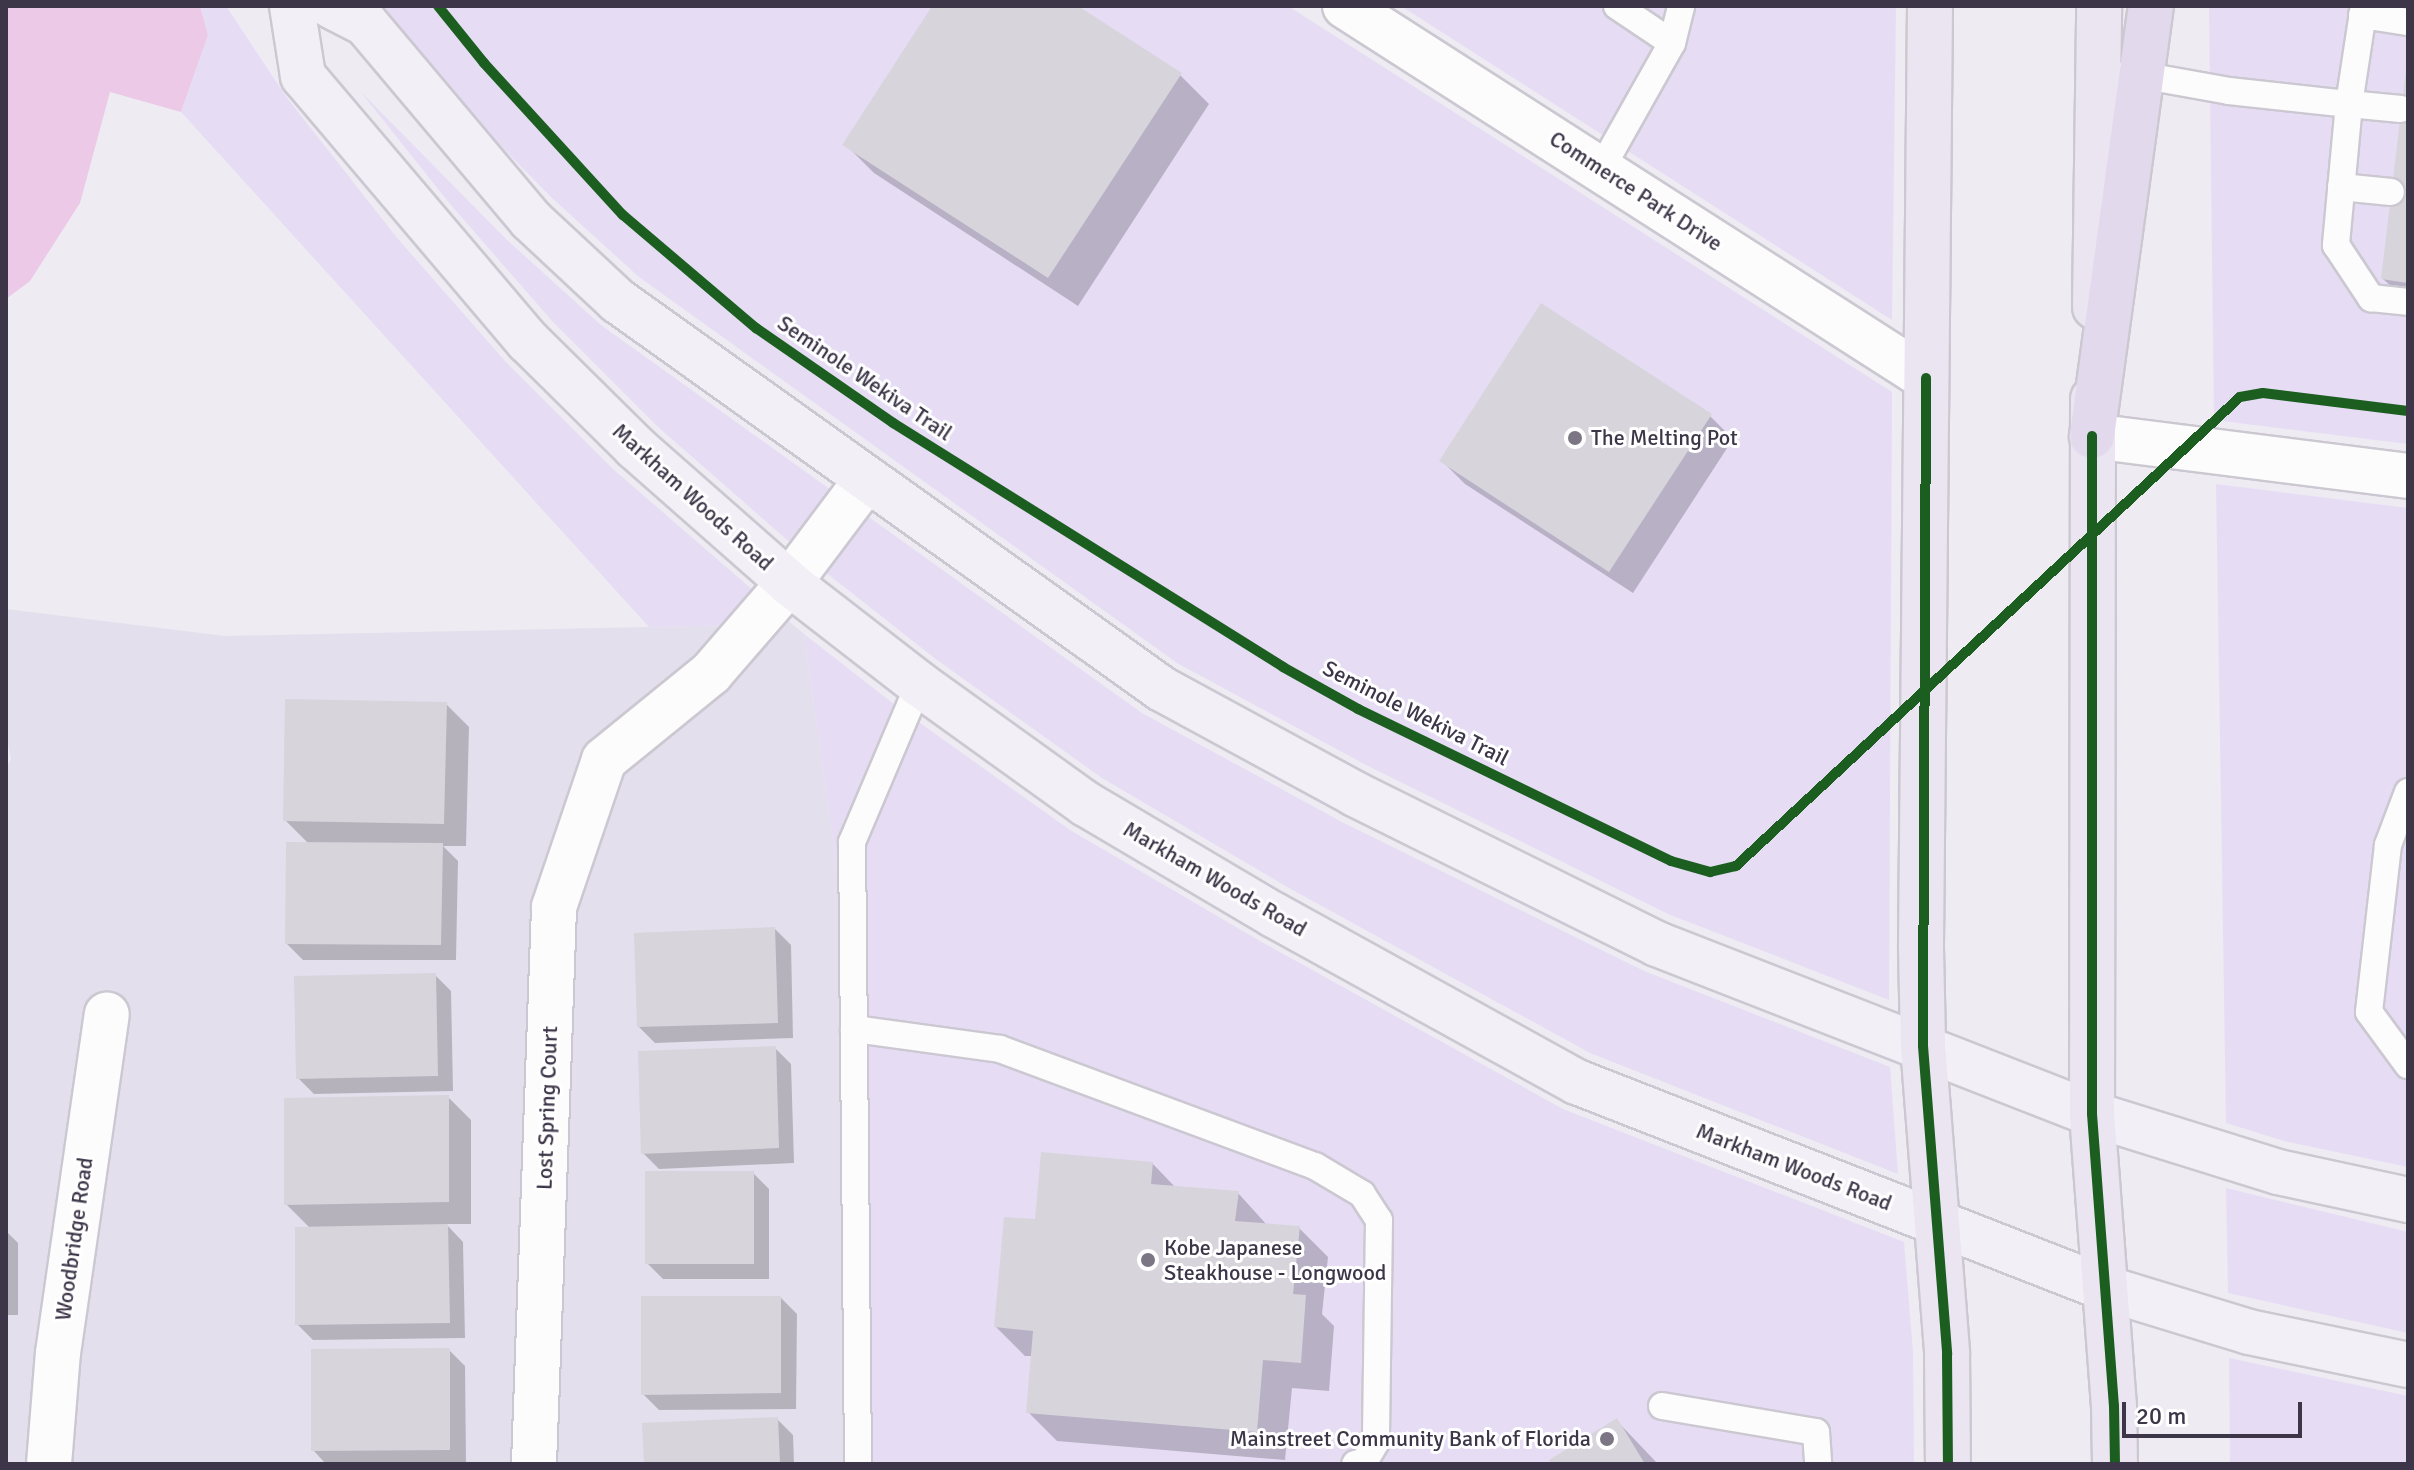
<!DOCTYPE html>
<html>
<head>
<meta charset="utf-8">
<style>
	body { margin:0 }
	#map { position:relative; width:2414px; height:1470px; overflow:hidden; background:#eeebf2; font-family:Signika,sans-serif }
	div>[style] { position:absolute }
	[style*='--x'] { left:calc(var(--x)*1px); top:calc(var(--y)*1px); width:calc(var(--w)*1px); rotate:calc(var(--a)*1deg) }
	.residential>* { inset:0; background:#e4dfec }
	.commercial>* { inset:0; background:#e6ddf5 }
	.green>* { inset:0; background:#edc9e8 }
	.shadow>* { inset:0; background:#0003 }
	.building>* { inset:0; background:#d7d4dc }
	.roads { filter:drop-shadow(2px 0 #ccc8d1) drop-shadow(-2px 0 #ccc8d1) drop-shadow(0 2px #ccc8d1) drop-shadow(0 -2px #ccc8d1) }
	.lane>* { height:26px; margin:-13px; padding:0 13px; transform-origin:13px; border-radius:13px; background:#fcfcfd }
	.street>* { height:44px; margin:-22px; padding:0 22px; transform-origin:22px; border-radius:22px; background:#fcfcfd }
	.secondary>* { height:44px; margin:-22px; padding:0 22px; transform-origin:22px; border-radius:22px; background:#f3eff7 }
	.primary>* { height:44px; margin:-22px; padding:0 22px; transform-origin:22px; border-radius:22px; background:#ebe4f1 }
	.highway>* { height:44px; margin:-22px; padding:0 22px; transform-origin:22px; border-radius:22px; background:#e2d9ed }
	.cycleway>* { height:10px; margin:-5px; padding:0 5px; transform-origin:5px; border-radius:5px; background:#1b5e20 }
	.dots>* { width:22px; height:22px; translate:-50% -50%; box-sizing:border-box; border:4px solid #fff; border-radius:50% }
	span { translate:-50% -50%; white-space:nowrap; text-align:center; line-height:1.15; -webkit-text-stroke:6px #fff; paint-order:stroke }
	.street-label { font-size:22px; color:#3d3649 }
	.poi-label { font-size:22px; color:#3d3649 }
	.left { translate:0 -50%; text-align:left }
	.right { translate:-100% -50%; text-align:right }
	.frame { position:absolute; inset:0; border:8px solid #3d3649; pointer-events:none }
	.scale { position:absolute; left:2122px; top:1402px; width:180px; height:36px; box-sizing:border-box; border:4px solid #3d3649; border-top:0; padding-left:10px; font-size:24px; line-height:28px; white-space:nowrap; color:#3d3649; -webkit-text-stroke:6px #fff; paint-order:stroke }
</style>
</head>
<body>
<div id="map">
	<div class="residential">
		<i style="clip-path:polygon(6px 609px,225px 636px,792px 624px,804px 634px,840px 890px,847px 1464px,6px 1464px,6px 769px,11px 759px,6px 733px)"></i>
	</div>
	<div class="commercial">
		<i style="clip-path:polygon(200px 6px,226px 6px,287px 98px,398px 239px,505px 361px,613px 469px,792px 624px,649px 627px,181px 112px,208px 35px)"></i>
		<i style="clip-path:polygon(363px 6px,1288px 6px,1892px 392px,1889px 1000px,1668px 914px,1368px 766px,1177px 663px,639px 277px,553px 199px)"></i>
		<i style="clip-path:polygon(1401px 6px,1896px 6px,1892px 320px)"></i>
		<i style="clip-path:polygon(2209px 6px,2408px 6px,2408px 444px,2214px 420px)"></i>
		<i style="clip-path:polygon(360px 91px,507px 240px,601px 325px,1142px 713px,1342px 822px,1644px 971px,1890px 1067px,1898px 1174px,1590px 1053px,1289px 888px,1102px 778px,937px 660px,810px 560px,657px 426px,553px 322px,450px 204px)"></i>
		<i style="clip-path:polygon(2216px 484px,2408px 508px,2408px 1167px,2284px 1141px,2226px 1123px)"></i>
		<i style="clip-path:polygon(804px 634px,899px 708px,1070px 830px,1260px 941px,1563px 1109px,1904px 1242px,1913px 1352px,1914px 1464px,847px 1464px,840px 890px)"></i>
		<i style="clip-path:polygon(2226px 1188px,2408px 1232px,2408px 1333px,2228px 1293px)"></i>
		<i style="clip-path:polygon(2229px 1358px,2408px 1396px,2408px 1464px,2230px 1464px)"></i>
	</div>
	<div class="green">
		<i style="clip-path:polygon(6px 6px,200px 6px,208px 35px,181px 112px,110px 92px,80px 203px,30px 281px,6px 299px)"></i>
	</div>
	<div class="shadow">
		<i style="clip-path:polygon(934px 6px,1075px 6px,1180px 75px,1209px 104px,1078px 306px,874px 173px,845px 144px)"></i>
		<i style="clip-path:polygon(2408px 72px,2408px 288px,2391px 286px,2383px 279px)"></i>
		<i style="clip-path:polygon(1710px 416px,1733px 439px,1633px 593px,1465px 484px,1442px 461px)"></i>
		<i style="clip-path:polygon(446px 704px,469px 727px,466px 846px,443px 846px,458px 861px,456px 960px,303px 960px,287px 944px,309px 844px,285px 820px)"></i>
		<i style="clip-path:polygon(775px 929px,791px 945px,793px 1038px,655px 1043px,639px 1027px)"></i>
		<i style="clip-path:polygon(435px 975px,451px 991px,453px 1091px,314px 1094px,298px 1078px)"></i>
		<i style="clip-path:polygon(775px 1048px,791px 1064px,794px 1163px,659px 1169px,643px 1153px)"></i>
		<i style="clip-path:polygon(448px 1097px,471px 1120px,471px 1224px,446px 1224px,463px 1242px,465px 1338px,313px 1340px,297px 1324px,311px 1229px,286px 1204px)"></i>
		<i style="clip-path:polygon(1152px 1163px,1177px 1189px,1238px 1193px,1267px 1225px,1299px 1228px,1328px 1257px,1322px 1314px,1334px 1326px,1329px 1391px,1292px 1388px,1285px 1460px,1057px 1441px,1028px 1412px,1033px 1356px,1025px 1356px,996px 1327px,1037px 1222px)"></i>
		<i style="clip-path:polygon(753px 1173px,769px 1189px,769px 1279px,663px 1279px,647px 1263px)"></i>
		<i style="clip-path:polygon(6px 1231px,18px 1243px,18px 1315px,6px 1315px)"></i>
		<i style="clip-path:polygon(781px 1298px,797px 1314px,796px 1409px,659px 1410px,643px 1394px)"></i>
		<i style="clip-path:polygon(449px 1350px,465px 1366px,466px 1464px,326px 1464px,313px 1450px)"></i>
		<i style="clip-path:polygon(777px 1419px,793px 1435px,794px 1464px,646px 1464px)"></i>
		<i style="clip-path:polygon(1617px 1421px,1658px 1464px,1554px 1464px)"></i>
	</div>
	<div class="building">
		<i style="clip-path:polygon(932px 6px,1078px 6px,1182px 73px,1048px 278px,842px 145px)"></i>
		<i style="clip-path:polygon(2406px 70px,2408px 70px,2408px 283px,2381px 279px)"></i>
		<i style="clip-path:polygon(1541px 303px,1712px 414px,1609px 572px,1439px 461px)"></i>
		<i style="clip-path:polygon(285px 699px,447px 702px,444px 824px,283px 821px)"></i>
		<i style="clip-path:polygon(286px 842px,443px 843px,441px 945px,285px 944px)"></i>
		<i style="clip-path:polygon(775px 927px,778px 1023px,637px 1027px,634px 933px)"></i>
		<i style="clip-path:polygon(436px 973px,438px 1076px,296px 1079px,294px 976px)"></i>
		<i style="clip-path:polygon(776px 1046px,779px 1148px,641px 1154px,638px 1051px)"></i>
		<i style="clip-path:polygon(449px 1095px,449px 1202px,284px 1205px,284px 1098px)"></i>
		<i style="clip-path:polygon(1041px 1152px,1153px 1162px,1151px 1184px,1239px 1191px,1235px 1221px,1300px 1226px,1293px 1294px,1306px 1295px,1301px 1363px,1263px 1360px,1257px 1432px,1026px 1413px,1033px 1331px,994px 1327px,1004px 1217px,1035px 1219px)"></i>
		<i style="clip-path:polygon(645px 1171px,754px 1171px,754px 1264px,645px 1264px)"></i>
		<i style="clip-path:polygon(448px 1224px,450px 1323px,295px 1325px,295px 1227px)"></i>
		<i style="clip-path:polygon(641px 1296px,781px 1296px,781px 1393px,641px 1395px)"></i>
		<i style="clip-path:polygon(450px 1348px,450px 1450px,311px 1451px,311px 1349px)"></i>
		<i style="clip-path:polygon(778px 1417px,780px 1464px,644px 1464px,642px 1423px)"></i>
		<i style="clip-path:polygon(1617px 1418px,1645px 1464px,1552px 1464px,1549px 1460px)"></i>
	</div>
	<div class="roads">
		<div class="lane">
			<i style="--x:1617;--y:6;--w:66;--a:33.9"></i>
			<i style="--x:2364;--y:6;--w:99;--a:98.7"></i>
			<i style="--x:2349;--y:104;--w:52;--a:5.5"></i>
			<i style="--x:2362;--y:15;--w:47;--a:8.7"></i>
			<i style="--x:2129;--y:73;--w:102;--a:10.2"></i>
			<i style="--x:2229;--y:91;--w:121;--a:6.2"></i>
			<i style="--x:2349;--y:104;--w:142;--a:95.3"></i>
			<i style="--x:2336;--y:245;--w:64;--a:56.6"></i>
			<i style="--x:2371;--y:298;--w:37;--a:6"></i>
			<i style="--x:1601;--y:169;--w:145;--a:-60.6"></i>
			<i style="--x:1672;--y:43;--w:38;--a:-76"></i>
			<i style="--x:2341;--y:187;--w:50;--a:5.7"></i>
			<i style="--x:2408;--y:792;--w:57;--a:110.7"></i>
			<i style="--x:2388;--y:845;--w:168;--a:96.5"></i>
			<i style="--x:2369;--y:1012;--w:66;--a:53.7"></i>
			<i style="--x:854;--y:1029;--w:147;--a:7.8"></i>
			<i style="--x:1000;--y:1049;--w:336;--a:20.4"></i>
			<i style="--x:1315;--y:1166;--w:55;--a:30.8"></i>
			<i style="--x:1362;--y:1194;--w:31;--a:57"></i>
			<i style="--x:1379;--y:1220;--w:222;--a:90.8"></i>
			<i style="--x:1376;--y:1442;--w:23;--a:121"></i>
			<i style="--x:1364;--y:1462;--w:9;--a:167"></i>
			<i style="--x:1662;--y:1406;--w:156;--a:9.6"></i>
			<i style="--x:1816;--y:1432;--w:32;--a:86"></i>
			<i style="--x:858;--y:1464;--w:622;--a:-90.55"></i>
			<i style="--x:852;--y:842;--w:172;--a:-67"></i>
		</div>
		<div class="street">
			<i style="--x:1345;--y:6;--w:690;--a:32.63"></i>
			<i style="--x:2092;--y:436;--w:319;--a:7.2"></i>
			<i style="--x:49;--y:1464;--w:111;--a:-85.4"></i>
			<i style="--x:58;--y:1353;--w:342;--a:-81.8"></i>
			<i style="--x:534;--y:1464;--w:557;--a:-87.94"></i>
			<i style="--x:554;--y:907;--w:155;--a:-71.2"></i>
			<i style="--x:604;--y:760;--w:138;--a:-39.1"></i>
			<i style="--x:711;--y:673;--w:119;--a:-49.1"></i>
			<i style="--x:789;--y:583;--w:130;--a:-53.1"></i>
		</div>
		<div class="secondary">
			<i style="--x:292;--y:6;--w:71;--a:81.1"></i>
			<i style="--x:303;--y:76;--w:348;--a:49.7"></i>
			<i style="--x:528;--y:341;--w:151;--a:44.7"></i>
			<i style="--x:635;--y:447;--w:205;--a:41.4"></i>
			<i style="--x:789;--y:583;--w:165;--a:37.8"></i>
			<i style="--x:919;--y:684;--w:206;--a:35.7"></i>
			<i style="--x:1086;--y:804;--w:218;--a:30.6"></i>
			<i style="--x:1274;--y:915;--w:346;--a:28.9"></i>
			<i style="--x:1577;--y:1082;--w:564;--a:21.33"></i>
			<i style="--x:2102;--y:1287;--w:154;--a:17"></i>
			<i style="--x:2249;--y:1332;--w:162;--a:11.7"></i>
			<i style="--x:331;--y:6;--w:39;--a:27"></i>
			<i style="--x:366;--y:24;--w:256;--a:49.9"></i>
			<i style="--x:531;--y:220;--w:119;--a:43"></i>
			<i style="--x:618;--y:301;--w:668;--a:35.5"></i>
			<i style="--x:1162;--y:689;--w:220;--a:28.5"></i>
			<i style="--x:1355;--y:794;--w:337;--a:26.4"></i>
			<i style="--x:1657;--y:944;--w:467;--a:21.3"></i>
			<i style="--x:2092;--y:1114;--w:195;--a:17.3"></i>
			<i style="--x:2278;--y:1172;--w:133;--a:12.2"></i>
		</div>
		<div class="primary">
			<i style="--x:1930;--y:6;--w:942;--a:90.55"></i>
			<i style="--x:1921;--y:948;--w:98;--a:88.8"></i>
			<i style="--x:1923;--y:1046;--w:309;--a:85.5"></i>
			<i style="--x:1947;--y:1354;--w:110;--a:89.5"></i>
			<i style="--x:2095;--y:307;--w:301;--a:-89.2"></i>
			<i style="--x:2093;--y:399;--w:715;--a:90.08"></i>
			<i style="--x:2092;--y:1114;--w:293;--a:85.7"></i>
			<i style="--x:2114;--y:1406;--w:58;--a:89"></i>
		</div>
		<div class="highway">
			<i style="--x:2092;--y:436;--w:434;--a:-82.2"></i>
		</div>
	</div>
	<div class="cycleway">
		<i style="--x:438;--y:6;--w:73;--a:51.1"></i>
		<i style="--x:484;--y:63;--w:206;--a:47.6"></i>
		<i style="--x:623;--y:215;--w:175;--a:40.4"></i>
		<i style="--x:756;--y:328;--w:167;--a:34.7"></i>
		<i style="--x:893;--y:423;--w:460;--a:32"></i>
		<i style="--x:1283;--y:667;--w:86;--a:29.2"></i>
		<i style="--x:1358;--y:709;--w:348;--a:25.9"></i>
		<i style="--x:1671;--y:861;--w:41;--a:15.8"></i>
		<i style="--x:1710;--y:872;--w:27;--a:-13"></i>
		<i style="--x:1736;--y:866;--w:688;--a:-42.94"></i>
		<i style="--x:2240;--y:397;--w:23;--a:-10"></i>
		<i style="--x:2263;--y:393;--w:146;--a:7.1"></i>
		<i style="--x:1926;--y:378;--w:668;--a:90.26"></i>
		<i style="--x:1923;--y:1046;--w:309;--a:85.5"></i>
		<i style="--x:1947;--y:1354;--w:110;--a:89.5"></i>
		<i style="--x:2092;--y:436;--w:678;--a:90"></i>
		<i style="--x:2092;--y:1114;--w:293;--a:85.7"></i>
		<i style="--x:2114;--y:1406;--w:58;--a:89"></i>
	</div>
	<div class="dots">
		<i style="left:1575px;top:438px;background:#7b7584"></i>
		<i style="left:1148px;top:1260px;background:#7b7584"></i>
		<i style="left:1607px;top:1439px;background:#7b7584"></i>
	</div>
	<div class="street-label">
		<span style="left:1636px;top:191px;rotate:33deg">Commerce Park Drive</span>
		<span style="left:865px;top:378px;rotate:34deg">Seminole Wekiva Trail</span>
		<span style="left:693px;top:497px;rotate:42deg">Markham Woods Road</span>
		<span style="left:1416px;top:713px;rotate:27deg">Seminole Wekiva Trail</span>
		<span style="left:1215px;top:879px;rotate:30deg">Markham Woods Road</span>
		<span style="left:547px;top:1108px;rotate:-88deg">Lost Spring Court</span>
		<span style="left:1794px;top:1167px;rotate:21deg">Markham Woods Road</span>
		<span style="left:74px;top:1239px;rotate:-82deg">Woodbridge Road</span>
	</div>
	<div class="poi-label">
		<span class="left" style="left:1591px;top:438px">The Melting Pot</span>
		<span class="left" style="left:1164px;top:1260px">Kobe Japanese<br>Steakhouse - Longwood</span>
		<span class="right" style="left:1591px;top:1439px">Mainstreet Community Bank of Florida</span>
	</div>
	<div class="frame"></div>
	<div class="scale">20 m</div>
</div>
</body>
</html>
